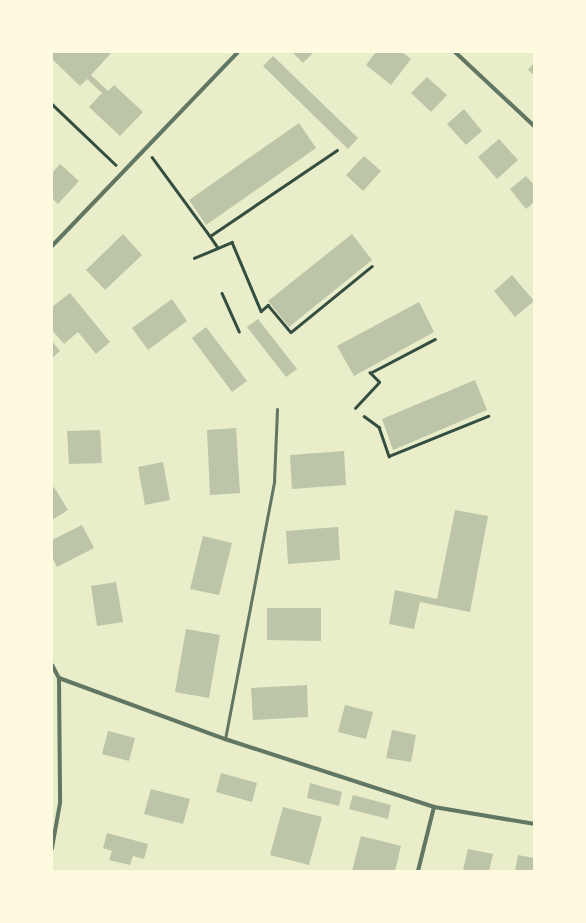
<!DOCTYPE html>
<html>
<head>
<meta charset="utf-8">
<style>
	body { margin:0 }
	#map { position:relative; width:586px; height:923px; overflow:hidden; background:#e9edc9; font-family:Arial,sans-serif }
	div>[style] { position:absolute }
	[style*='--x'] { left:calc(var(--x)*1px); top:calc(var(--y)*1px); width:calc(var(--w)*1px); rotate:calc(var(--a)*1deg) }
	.building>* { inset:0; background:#bcc5a7 }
	.path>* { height:2.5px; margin:-1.25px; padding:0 1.25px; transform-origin:1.25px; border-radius:1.25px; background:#344e41 }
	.service>* { height:3px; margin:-1.5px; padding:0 1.5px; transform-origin:1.5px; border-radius:1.5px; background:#617663 }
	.minor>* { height:4px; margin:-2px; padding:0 2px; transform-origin:2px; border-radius:2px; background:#617663 }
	span { translate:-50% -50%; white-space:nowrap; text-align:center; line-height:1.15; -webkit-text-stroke:4px #fefae0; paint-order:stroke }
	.frame { position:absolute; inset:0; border:53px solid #fefae0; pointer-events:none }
</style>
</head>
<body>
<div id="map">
	<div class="building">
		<i style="clip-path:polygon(52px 52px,112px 52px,91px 75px,108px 91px,114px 85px,143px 112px,120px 136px,89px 107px,102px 93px,87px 79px,80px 86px,52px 59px)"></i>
		<i style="clip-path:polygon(292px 52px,314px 52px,303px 63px)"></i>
		<i style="clip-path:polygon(376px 52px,402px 52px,411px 59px,391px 85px,366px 65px)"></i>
		<i style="clip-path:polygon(273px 56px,358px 138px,348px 149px,263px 66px)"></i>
		<i style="clip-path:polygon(534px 63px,534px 75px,528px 70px)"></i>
		<i style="clip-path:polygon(427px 77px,447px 95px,431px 112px,411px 93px)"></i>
		<i style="clip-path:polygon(464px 109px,482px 131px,466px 145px,447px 124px)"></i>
		<i style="clip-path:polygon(299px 123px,316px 148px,206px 225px,189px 200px)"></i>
		<i style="clip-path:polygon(499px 139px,518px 160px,497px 179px,478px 157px)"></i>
		<i style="clip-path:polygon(364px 156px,381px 171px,363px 191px,346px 175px)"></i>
		<i style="clip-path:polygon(60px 164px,79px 181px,58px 204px,52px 198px,52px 173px)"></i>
		<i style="clip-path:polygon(526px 176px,534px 185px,534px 202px,526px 209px,510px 189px)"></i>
		<i style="clip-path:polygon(123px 234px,142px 255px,105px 290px,86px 270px)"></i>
		<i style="clip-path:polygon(352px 234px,372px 260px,289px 327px,268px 301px)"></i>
		<i style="clip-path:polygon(512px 275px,534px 301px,515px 317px,494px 291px)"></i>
		<i style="clip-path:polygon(70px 293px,110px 342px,96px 354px,78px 332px,64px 344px,52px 330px,52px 307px)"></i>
		<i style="clip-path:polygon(172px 299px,187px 321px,148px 350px,132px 328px)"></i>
		<i style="clip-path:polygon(419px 302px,434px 332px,354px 376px,337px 346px)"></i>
		<i style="clip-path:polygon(258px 319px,297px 369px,286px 377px,247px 327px)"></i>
		<i style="clip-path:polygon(206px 327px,247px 381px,232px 392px,192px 338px)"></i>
		<i style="clip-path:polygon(52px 341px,60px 351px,52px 358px)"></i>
		<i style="clip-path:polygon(475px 380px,487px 410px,393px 450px,382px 419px)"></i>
		<i style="clip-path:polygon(236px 428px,240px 493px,210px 495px,207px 430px)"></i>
		<i style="clip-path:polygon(100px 430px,102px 463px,69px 464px,67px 431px)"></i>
		<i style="clip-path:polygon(344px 451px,346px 485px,292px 489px,290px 455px)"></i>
		<i style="clip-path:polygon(163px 462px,170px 500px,145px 505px,138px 467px)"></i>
		<i style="clip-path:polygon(54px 487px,68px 510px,52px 520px,52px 488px)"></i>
		<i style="clip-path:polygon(455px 510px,488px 516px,470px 612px,420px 602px,414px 629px,389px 624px,395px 590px,437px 599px)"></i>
		<i style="clip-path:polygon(82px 525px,94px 548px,57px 567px,52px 557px,52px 540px)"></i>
		<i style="clip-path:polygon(338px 527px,340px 560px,288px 564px,286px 531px)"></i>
		<i style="clip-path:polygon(203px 536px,232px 543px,219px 595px,190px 589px)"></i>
		<i style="clip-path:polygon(116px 582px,123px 622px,97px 626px,91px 586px)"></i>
		<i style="clip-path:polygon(267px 608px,321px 608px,321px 641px,267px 640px)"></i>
		<i style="clip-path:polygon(186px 629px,220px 635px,209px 698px,175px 692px)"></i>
		<i style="clip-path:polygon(307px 685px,308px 717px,253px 720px,251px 688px)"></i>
		<i style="clip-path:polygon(345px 705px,373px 712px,366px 739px,338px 732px)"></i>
		<i style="clip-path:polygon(392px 730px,416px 735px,411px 762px,386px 758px)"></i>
		<i style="clip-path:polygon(108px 731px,135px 738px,129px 761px,102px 754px)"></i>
		<i style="clip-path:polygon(221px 773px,257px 783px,252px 802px,216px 792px)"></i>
		<i style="clip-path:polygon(310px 783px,342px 792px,339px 806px,307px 798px)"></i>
		<i style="clip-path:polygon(151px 789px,190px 799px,183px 824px,144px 814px)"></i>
		<i style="clip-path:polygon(353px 795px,391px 805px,388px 819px,349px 809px)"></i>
		<i style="clip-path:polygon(283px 807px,322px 817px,309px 865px,270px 855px)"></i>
		<i style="clip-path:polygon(107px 833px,148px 844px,144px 859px,133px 856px,130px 865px,109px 860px,112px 851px,103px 848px)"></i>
		<i style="clip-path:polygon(361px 836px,401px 846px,395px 871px,352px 871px)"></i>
		<i style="clip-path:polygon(468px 849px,493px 854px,489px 871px,463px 870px)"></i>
		<i style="clip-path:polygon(518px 855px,534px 858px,534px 871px,515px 871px)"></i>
	</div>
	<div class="path">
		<i style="--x:52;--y:104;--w:88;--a:43.6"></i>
		<i style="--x:152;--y:157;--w:98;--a:53.7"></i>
		<i style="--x:210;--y:236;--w:153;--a:-34.1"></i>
		<i style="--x:210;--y:236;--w:14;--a:56"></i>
		<i style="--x:194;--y:258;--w:41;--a:-22.8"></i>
		<i style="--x:232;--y:242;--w:75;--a:67.2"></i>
		<i style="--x:261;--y:311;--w:9;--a:-41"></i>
		<i style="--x:268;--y:305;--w:35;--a:50"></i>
		<i style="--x:291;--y:332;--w:104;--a:-39.2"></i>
		<i style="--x:222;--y:293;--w:42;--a:65.9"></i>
		<i style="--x:355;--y:408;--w:35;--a:-47"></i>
		<i style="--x:379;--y:382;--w:13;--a:-135"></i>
		<i style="--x:370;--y:373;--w:73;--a:-27.6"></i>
		<i style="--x:364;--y:416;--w:19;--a:36"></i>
		<i style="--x:379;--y:427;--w:31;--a:71"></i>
		<i style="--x:389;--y:456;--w:107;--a:-22"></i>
	</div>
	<div class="service">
		<i style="--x:225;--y:739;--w:263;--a:-79.2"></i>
		<i style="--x:274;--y:481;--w:72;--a:-87.6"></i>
	</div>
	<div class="minor">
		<i style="--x:455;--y:52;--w:108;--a:43.1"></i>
		<i style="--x:52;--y:246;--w:269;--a:-46.2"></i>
		<i style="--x:52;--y:665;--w:15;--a:62"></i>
		<i style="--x:59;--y:678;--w:125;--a:89.5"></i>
		<i style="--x:60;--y:803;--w:46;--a:100.1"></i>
		<i style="--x:59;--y:678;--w:177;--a:20.2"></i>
		<i style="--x:225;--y:739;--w:220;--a:18"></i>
		<i style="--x:434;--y:807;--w:101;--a:9.6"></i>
		<i style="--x:418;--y:871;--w:66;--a:-76"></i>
	</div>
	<div class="frame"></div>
</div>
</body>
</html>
